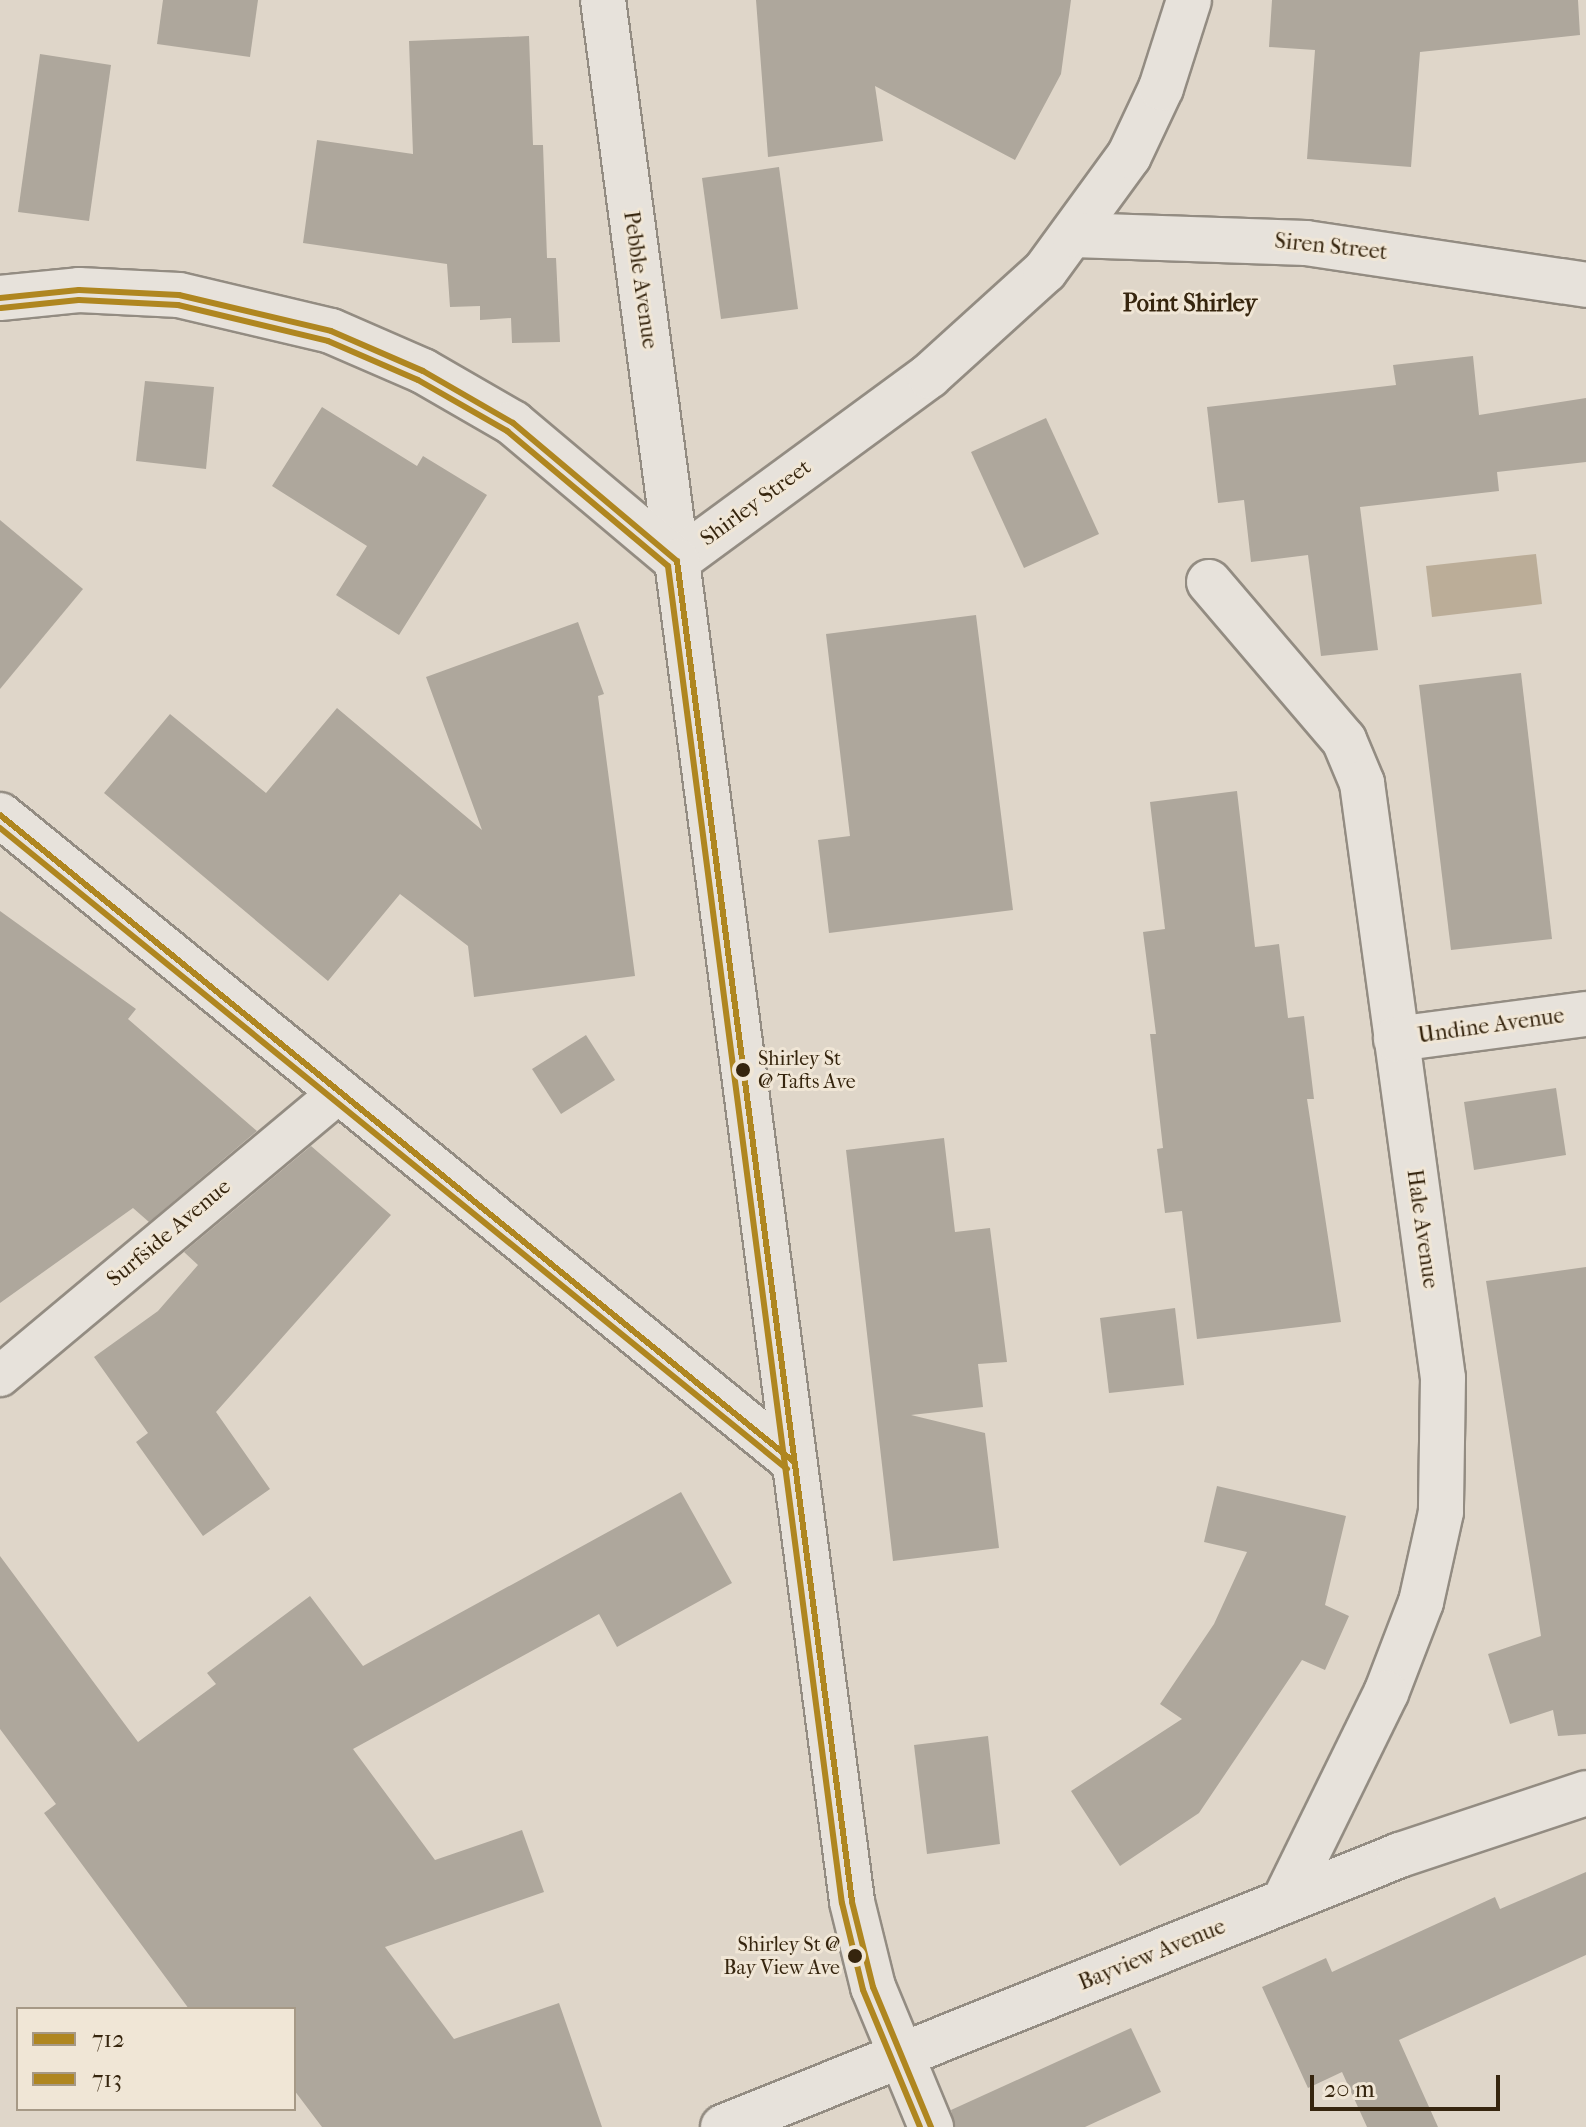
<!DOCTYPE html>
<html>
<head>
<meta charset="utf-8">
<style>
	body { margin:0 }
	#map { position:relative; width:1586px; height:2127px; overflow:hidden; background:#dfd6c9; font-family:"IM FELL French Canon",serif }
	div>[style] { position:absolute }
	[style*='--x'] { left:calc(var(--x)*1px); top:calc(var(--y)*1px); width:calc(var(--w)*1px); rotate:calc(var(--a)*1deg) }
	.water>* { inset:0; background:#bbad98 }
	.building>* { inset:0; background:#aea79c }
	.roads { filter:drop-shadow(2px 0 #938c82) drop-shadow(-2px 0 #938c82) drop-shadow(0 2px #938c82) drop-shadow(0 -2px #938c82) }
	.pedestrian>* { height:40px; margin:-20px; padding:0 20px; transform-origin:20px; border-radius:20px; background:#e7e2db }
	.minor>* { height:44px; margin:-22px; padding:0 22px; transform-origin:22px; border-radius:22px; background:#e7e2db }
	.secondary>* { height:44px; margin:-22px; padding:0 22px; transform-origin:22px; border-radius:22px; background:#e7e2db }
	.bus-1>* { height:6px; margin:-3px; padding:0 3px; transform-origin:3px; border-radius:3px; background:#af8620 }
	.bus-2>* { height:6px; margin:-3px; padding:0 3px; transform-origin:3px; border-radius:3px; background:#af8620 }
	.dots>* { width:22px; height:22px; translate:-50% -50%; box-sizing:border-box; border:4px solid #f0e6d6; border-radius:50% }
	span { translate:-50% -50%; white-space:nowrap; text-align:center; line-height:1.15; -webkit-text-stroke:6px #f0e6d6; paint-order:stroke }
	.bus-label { font-size:20px; color:#36250e }
	.left { translate:0 -50%; text-align:left }
	.right { translate:-100% -50%; text-align:right }
	.street-label { font-size:22px; color:#36250e }
	.neighbourhood-label { font-size:24px; color:#36250e; font-weight:700 }
	.legend { position:absolute; left:16px; top:2007px; width:280px; height:104px; box-sizing:border-box; background:#f0e6d6; border:2px solid #a69986; margin:0; padding:10px 14px; list-style:none; font-size:24px; color:#36250e }
	.legend li { display:flex; align-items:center; gap:16px; height:40px }
	.legend b { width:40px; border:2px solid #a69986 }
	.scale { position:absolute; left:1310px; top:2075px; width:190px; height:36px; box-sizing:border-box; border:4px solid #36250e; border-top:0; padding-left:10px; font-size:24px; line-height:28px; white-space:nowrap; color:#36250e; -webkit-text-stroke:6px #f0e6d6; paint-order:stroke }
</style>
</head>
<body>
<div id="map">
	<div class="water">
		<i style="clip-path:polygon(1536px 554px,1542px 604px,1432px 617px,1426px 566px)"></i>
	</div>
	<div class="building">
		<i style="clip-path:polygon(163px 0,258px 0,250px 57px,157px 44px)"></i>
		<i style="clip-path:polygon(756px 0,1071px 0,1061px 74px,1015px 160px,875px 86px,883px 141px,768px 157px)"></i>
		<i style="clip-path:polygon(1272px 0,1578px 0,1580px 35px,1420px 52px,1411px 167px,1307px 159px,1315px 50px,1269px 47px)"></i>
		<i style="clip-path:polygon(529px 36px,533px 145px,543px 145px,547px 258px,556px 258px,560px 342px,512px 343px,511px 318px,480px 320px,480px 306px,450px 307px,447px 264px,303px 243px,317px 140px,413px 154px,409px 41px)"></i>
		<i style="clip-path:polygon(40px 54px,111px 65px,89px 221px,18px 212px)"></i>
		<i style="clip-path:polygon(779px 167px,798px 309px,721px 319px,702px 178px)"></i>
		<i style="clip-path:polygon(1473px 356px,1479px 415px,1586px 398px,1586px 462px,1497px 472px,1499px 491px,1360px 507px,1378px 650px,1321px 656px,1308px 555px,1251px 562px,1244px 500px,1218px 503px,1207px 407px,1396px 385px,1393px 365px)"></i>
		<i style="clip-path:polygon(145px 381px,214px 387px,206px 469px,136px 461px)"></i>
		<i style="clip-path:polygon(322px 407px,417px 466px,423px 456px,487px 495px,399px 635px,336px 595px,367px 546px,272px 486px)"></i>
		<i style="clip-path:polygon(1046px 418px,1099px 534px,1024px 568px,971px 452px)"></i>
		<i style="clip-path:polygon(0 520px,83px 589px,0 689px)"></i>
		<i style="clip-path:polygon(976px 615px,1013px 910px,829px 933px,818px 840px,850px 836px,826px 634px)"></i>
		<i style="clip-path:polygon(578px 622px,604px 694px,598px 696px,635px 976px,474px 997px,468px 946px,400px 894px,328px 981px,104px 793px,170px 714px,266px 793px,337px 708px,482px 830px,426px 677px)"></i>
		<i style="clip-path:polygon(1521px 673px,1552px 939px,1451px 950px,1419px 685px)"></i>
		<i style="clip-path:polygon(1237px 791px,1255px 947px,1279px 944px,1288px 1018px,1304px 1016px,1314px 1099px,1307px 1099px,1341px 1322px,1197px 1339px,1182px 1211px,1165px 1213px,1157px 1149px,1163px 1148px,1150px 1034px,1156px 1034px,1143px 932px,1165px 929px,1150px 802px)"></i>
		<i style="clip-path:polygon(0 911px,136px 1009px,128px 1019px,257px 1131px,149px 1222px,133px 1208px,0 1303px)"></i>
		<i style="clip-path:polygon(586px 1035px,615px 1080px,561px 1114px,532px 1069px)"></i>
		<i style="clip-path:polygon(1556px 1088px,1566px 1155px,1474px 1170px,1464px 1102px)"></i>
		<i style="clip-path:polygon(944px 1138px,955px 1232px,990px 1228px,1007px 1362px,978px 1364px,983px 1407px,911px 1415px,985px 1433px,999px 1548px,893px 1561px,846px 1150px)"></i>
		<i style="clip-path:polygon(311px 1146px,391px 1215px,216px 1412px,270px 1489px,203px 1536px,136px 1442px,148px 1433px,94px 1357px,158px 1311px,198px 1265px,184px 1252px)"></i>
		<i style="clip-path:polygon(1586px 1267px,1586px 1734px,1558px 1736px,1553px 1710px,1510px 1724px,1488px 1654px,1541px 1636px,1486px 1281px)"></i>
		<i style="clip-path:polygon(1175px 1308px,1184px 1385px,1109px 1393px,1100px 1318px)"></i>
		<i style="clip-path:polygon(1217px 1486px,1346px 1516px,1325px 1605px,1349px 1616px,1325px 1670px,1302px 1660px,1199px 1813px,1120px 1866px,1071px 1791px,1182px 1719px,1160px 1704px,1214px 1624px,1247px 1552px,1204px 1542px)"></i>
		<i style="clip-path:polygon(681px 1492px,732px 1583px,617px 1647px,599px 1614px,353px 1749px,435px 1860px,522px 1830px,544px 1892px,385px 1947px,454px 2039px,559px 2003px,602px 2127px,322px 2127px,294px 2090px,294px 2009px,189px 2009px,44px 1813px,56px 1804px,0 1729px,0 1556px,138px 1742px,216px 1684px,207px 1673px,310px 1596px,363px 1666px)"></i>
		<i style="clip-path:polygon(988px 1736px,1000px 1844px,927px 1854px,914px 1745px)"></i>
		<i style="clip-path:polygon(1586px 1872px,1586px 1955px,1399px 2040px,1438px 2127px,1367px 2127px,1342px 2072px,1308px 2088px,1262px 1987px,1326px 1958px,1332px 1972px,1495px 1897px,1500px 1909px)"></i>
		<i style="clip-path:polygon(1131px 2028px,1161px 2092px,1085px 2127px,955px 2127px,951px 2110px)"></i>
	</div>
	<div class="roads">
		<div class="pedestrian">
			<i style="--x:0;--y:1376;--w:443;--a:-39.9"></i>
		</div>
		<div class="minor">
			<i style="--x:603;--y:0;--w:566;--a:82.49"></i>
			<i style="--x:677;--y:561;--w:313;--a:-36.3"></i>
			<i style="--x:929;--y:376;--w:156;--a:-42.2"></i>
			<i style="--x:1045;--y:271;--w:142;--a:-53.9"></i>
			<i style="--x:1129;--y:156;--w:75;--a:-64.8"></i>
			<i style="--x:1161;--y:88;--w:92;--a:-72.3"></i>
			<i style="--x:1074;--y:235;--w:232;--a:2"></i>
			<i style="--x:1306;--y:243;--w:283;--a:8.5"></i>
			<i style="--x:1209;--y:582;--w:208;--a:49.5"></i>
			<i style="--x:1344;--y:740;--w:47;--a:67.3"></i>
			<i style="--x:1362;--y:783;--w:600;--a:82.25"></i>
			<i style="--x:1443;--y:1378;--w:134;--a:90.9"></i>
			<i style="--x:1441;--y:1512;--w:92;--a:102.5"></i>
			<i style="--x:1421;--y:1602;--w:97;--a:111"></i>
			<i style="--x:1386;--y:1693;--w:232;--a:116.1"></i>
			<i style="--x:1396;--y:1039;--w:192;--a:-7.5"></i>
			<i style="--x:723;--y:2127;--w:730;--a:-21.89"></i>
			<i style="--x:1400;--y:1855;--w:196;--a:-18.4"></i>
		</div>
		<div class="secondary">
			<i style="--x:0;--y:298;--w:79;--a:-5.8"></i>
			<i style="--x:79;--y:290;--w:100;--a:2.9"></i>
			<i style="--x:179;--y:295;--w:156;--a:13.3"></i>
			<i style="--x:331;--y:331;--w:100;--a:23.5"></i>
			<i style="--x:423;--y:371;--w:104;--a:30"></i>
			<i style="--x:513;--y:423;--w:214;--a:40.1"></i>
			<i style="--x:677;--y:561;--w:1352;--a:82.56"></i>
			<i style="--x:852;--y:1902;--w:88;--a:76.1"></i>
			<i style="--x:873;--y:1987;--w:152;--a:67.5"></i>
			<i style="--x:0;--y:815;--w:1023;--a:39.17"></i>
		</div>
	</div>
	<div class="bus-1">
		<i style="--x:0;--y:298;--w:79;--a:-5.8"></i>
		<i style="--x:79;--y:290;--w:100;--a:2.9"></i>
		<i style="--x:179;--y:295;--w:156;--a:13.3"></i>
		<i style="--x:331;--y:331;--w:100;--a:23.5"></i>
		<i style="--x:423;--y:371;--w:104;--a:30"></i>
		<i style="--x:513;--y:423;--w:214;--a:40.1"></i>
		<i style="--x:677;--y:561;--w:1352;--a:82.56"></i>
		<i style="--x:852;--y:1902;--w:88;--a:76.1"></i>
		<i style="--x:873;--y:1987;--w:152;--a:67.5"></i>
		<i style="--x:0;--y:815;--w:1023;--a:39.17"></i>
	</div>
	<div class="bus-2">
		<i style="--x:1;--y:308;--w:78;--a:-5.9"></i>
		<i style="--x:79;--y:300;--w:99;--a:2.9"></i>
		<i style="--x:178;--y:305;--w:154;--a:13.5"></i>
		<i style="--x:328;--y:341;--w:98;--a:23.4"></i>
		<i style="--x:418;--y:380;--w:103;--a:29.8"></i>
		<i style="--x:507;--y:431;--w:210;--a:40"></i>
		<i style="--x:668;--y:566;--w:1348;--a:82.59"></i>
		<i style="--x:842;--y:1903;--w:89;--a:76.4"></i>
		<i style="--x:863;--y:1990;--w:148;--a:67.4"></i>
		<i style="--x:0;--y:828;--w:1015;--a:39.16"></i>
	</div>
	<div class="dots">
		<i style="left:743px;top:1070px;background:#36250e"></i>
		<i style="left:855px;top:1956px;background:#36250e"></i>
	</div>
	<div class="bus-label">
		<span class="left" style="left:758px;top:1070px">Shirley St<br>@ Tafts Ave</span>
		<span class="right" style="left:840px;top:1956px">Shirley St @<br>Bay View Ave</span>
	</div>
	<div class="street-label">
		<span style="left:1331px;top:247px;rotate:6deg">Siren Street</span>
		<span style="left:640px;top:280px;rotate:82deg">Pebble Avenue</span>
		<span style="left:756px;top:503px;rotate:-36deg">Shirley Street</span>
		<span style="left:1491px;top:1026px;rotate:-8deg">Undine Avenue</span>
		<span style="left:1422px;top:1229px;rotate:82deg">Hale Avenue</span>
		<span style="left:169px;top:1233px;rotate:-40deg">Surfside Avenue</span>
		<span style="left:1152px;top:1955px;rotate:-22deg">Bayview Avenue</span>
	</div>
	<div class="neighbourhood-label">
		<span style="left:1190px;top:304px">Point Shirley</span>
	</div>
	<ul class="legend">
	<li><b style="height:10px;background:#af8620"></b>712</li>
	<li><b style="height:10px;background:#af8620"></b>713</li>
	</ul>
	<div class="scale">20 m</div>
</div>
</body>
</html>
